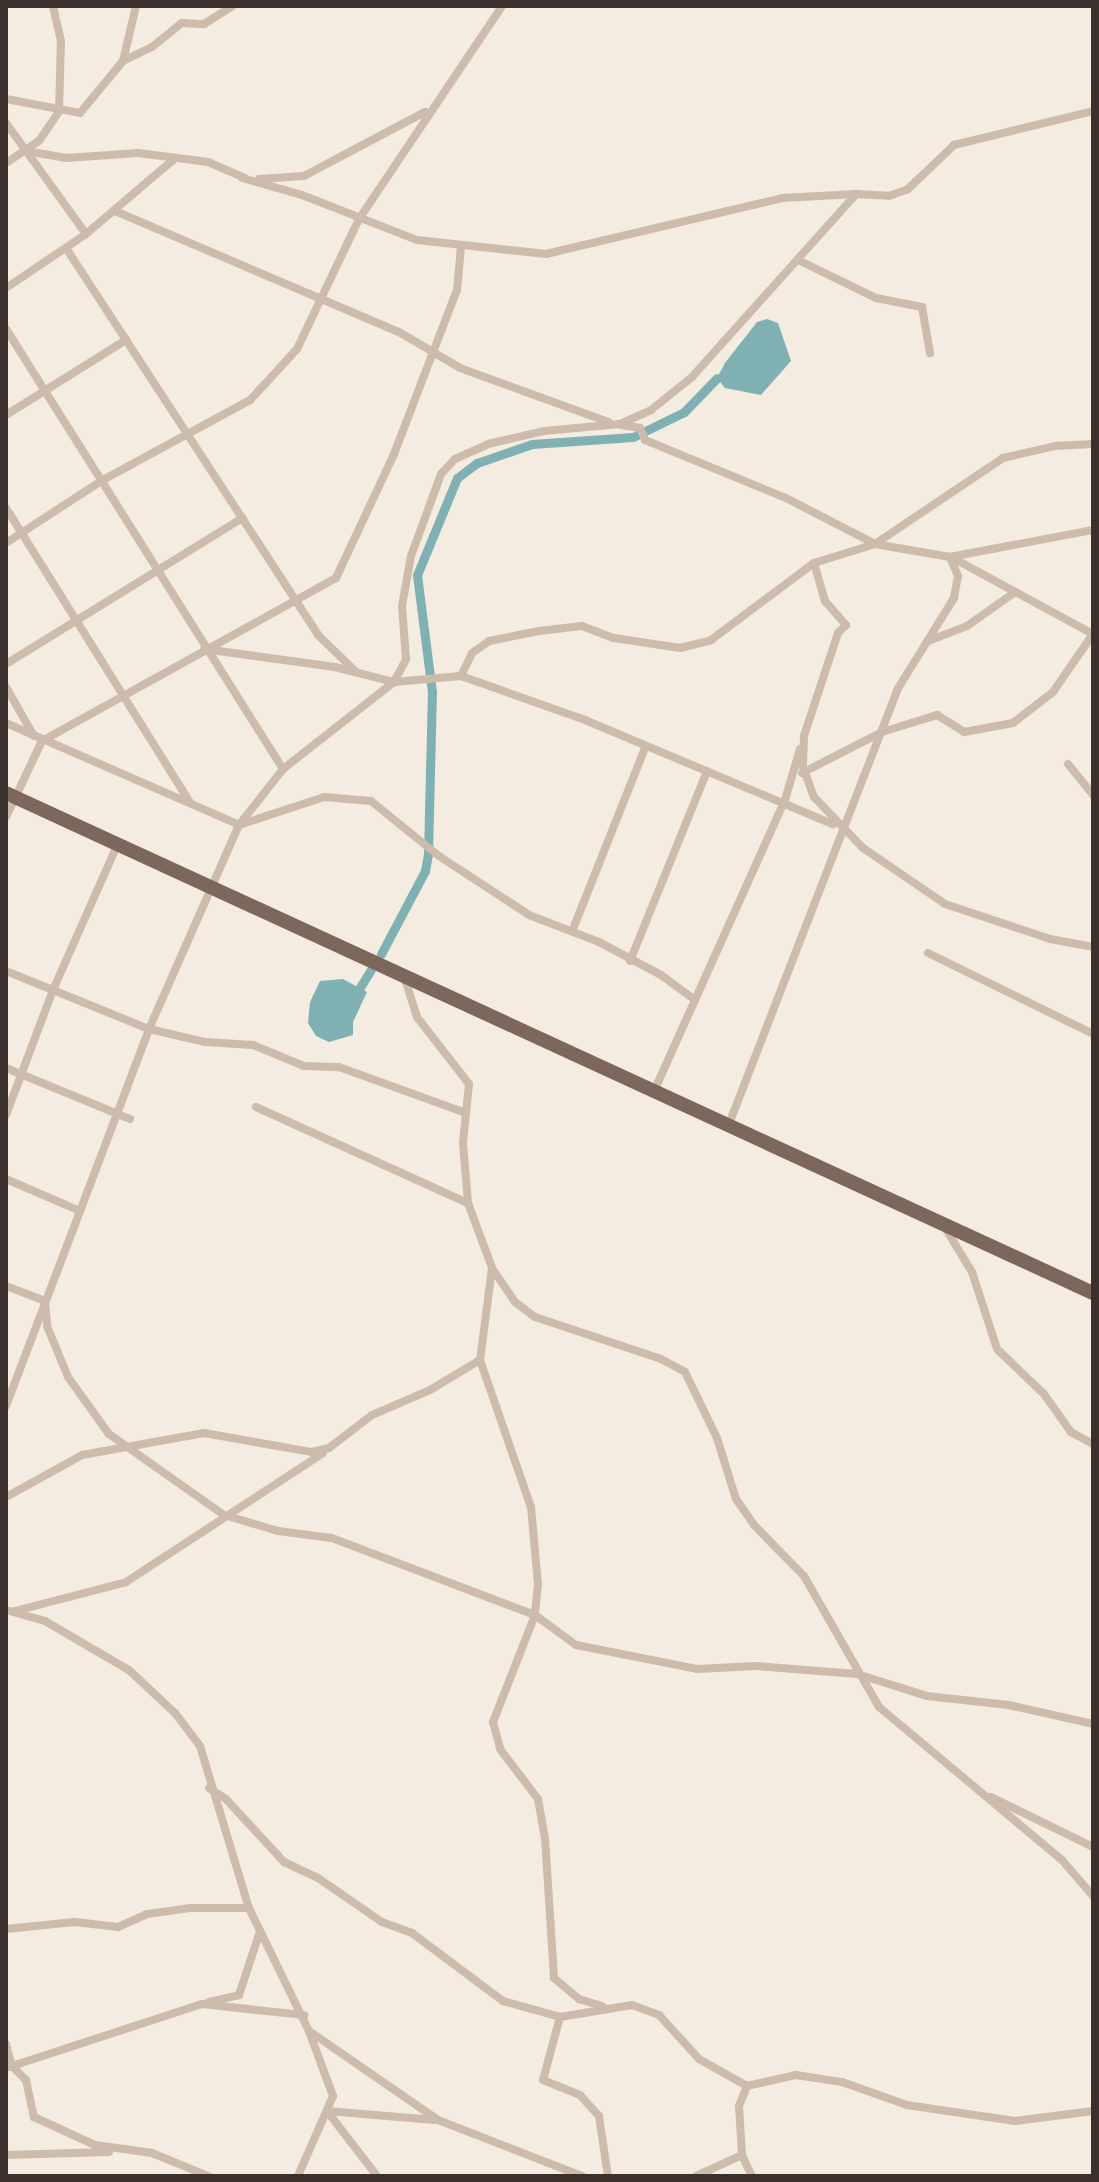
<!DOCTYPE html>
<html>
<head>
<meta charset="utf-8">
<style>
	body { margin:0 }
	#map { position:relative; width:1099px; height:2182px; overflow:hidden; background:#f4ebe1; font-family:"IBM Plex Sans",sans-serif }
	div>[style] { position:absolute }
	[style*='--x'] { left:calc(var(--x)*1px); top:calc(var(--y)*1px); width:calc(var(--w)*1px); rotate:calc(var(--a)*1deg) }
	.water>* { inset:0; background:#7fb0b2 }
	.canal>* { height:9px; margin:-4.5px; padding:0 4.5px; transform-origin:4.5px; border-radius:4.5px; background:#7fb0b2 }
	.minor>* { height:8px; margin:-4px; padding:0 4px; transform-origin:4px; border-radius:4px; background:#cdbbac }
	.primary>* { height:14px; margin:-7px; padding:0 7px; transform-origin:7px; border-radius:7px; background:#7d675c }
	span { translate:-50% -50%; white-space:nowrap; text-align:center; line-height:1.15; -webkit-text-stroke:6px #fbf5ee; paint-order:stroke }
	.frame { position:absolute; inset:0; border:8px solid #3b302b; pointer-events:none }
</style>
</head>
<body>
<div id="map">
	<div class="water">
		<i style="clip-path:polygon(767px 319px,778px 323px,791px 361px,761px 395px,725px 388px,717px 378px,725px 363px,757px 322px)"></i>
		<i style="clip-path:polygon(343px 979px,367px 992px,353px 1022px,353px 1035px,329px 1042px,316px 1036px,308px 1023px,310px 1002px,320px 981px)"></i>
	</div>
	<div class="canal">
		<i style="--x:381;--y:954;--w:94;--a:-62.1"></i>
		<i style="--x:425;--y:871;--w:17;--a:-80"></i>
		<i style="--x:428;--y:854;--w:162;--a:-88.6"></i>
		<i style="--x:432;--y:692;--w:118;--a:-97.3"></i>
		<i style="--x:417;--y:575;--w:105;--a:-67.6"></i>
		<i style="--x:457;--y:478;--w:25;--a:-37"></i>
		<i style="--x:477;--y:463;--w:58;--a:-19.1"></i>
		<i style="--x:532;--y:444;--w:101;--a:-4"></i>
		<i style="--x:633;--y:437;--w:57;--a:-26.1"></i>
		<i style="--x:684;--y:412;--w:47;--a:-45.9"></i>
		<i style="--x:357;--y:992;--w:26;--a:-58"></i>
	</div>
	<div class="minor">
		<i style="--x:123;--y:61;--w:32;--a:-26"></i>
		<i style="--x:152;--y:47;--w:38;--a:-39"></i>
		<i style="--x:182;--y:23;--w:22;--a:3"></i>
		<i style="--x:204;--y:24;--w:34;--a:-32"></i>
		<i style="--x:6;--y:99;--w:75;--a:10.7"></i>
		<i style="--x:80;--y:113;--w:67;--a:-50.4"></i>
		<i style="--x:123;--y:61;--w:57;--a:-76.7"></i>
		<i style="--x:6;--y:123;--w:137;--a:54.2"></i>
		<i style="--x:26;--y:151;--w:41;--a:9.9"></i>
		<i style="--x:66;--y:158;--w:72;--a:-4"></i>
		<i style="--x:138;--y:153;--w:71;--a:7.3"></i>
		<i style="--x:208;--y:162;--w:40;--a:23.4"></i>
		<i style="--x:6;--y:163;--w:40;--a:-34"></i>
		<i style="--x:39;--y:141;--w:36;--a:-56"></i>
		<i style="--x:59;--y:111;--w:70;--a:-88.4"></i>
		<i style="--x:61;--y:41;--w:36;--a:-103"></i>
		<i style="--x:242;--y:178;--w:62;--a:15.8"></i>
		<i style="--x:302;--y:195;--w:123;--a:21.4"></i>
		<i style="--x:417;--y:240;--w:130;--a:6.2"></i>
		<i style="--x:546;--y:254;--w:243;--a:-13.3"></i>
		<i style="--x:782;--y:198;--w:74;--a:-3.1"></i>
		<i style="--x:259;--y:179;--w:45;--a:-3.8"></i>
		<i style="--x:304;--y:176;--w:137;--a:-27.9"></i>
		<i style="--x:115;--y:211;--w:309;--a:23.1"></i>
		<i style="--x:399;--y:332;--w:71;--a:30.5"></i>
		<i style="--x:460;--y:368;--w:158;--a:20"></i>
		<i style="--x:66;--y:248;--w:462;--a:56.9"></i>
		<i style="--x:318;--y:635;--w:53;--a:44.2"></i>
		<i style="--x:798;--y:260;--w:87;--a:26"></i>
		<i style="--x:876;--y:298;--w:47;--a:11.1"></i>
		<i style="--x:922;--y:307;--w:47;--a:80.1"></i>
		<i style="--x:6;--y:288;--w:97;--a:-34"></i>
		<i style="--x:86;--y:234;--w:114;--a:-40.4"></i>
		<i style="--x:6;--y:329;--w:520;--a:57.81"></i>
		<i style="--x:6;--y:415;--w:142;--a:-32"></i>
		<i style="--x:621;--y:425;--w:19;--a:9"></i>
		<i style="--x:640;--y:428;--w:13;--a:67"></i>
		<i style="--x:645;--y:440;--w:152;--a:22.4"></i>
		<i style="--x:786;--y:498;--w:100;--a:27.3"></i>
		<i style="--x:875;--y:544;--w:76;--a:9.8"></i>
		<i style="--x:950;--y:557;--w:146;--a:-10.7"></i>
		<i style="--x:6;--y:508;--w:348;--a:58"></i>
		<i style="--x:6;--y:543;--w:113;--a:-33.1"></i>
		<i style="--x:101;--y:481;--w:170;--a:-28.5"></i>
		<i style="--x:250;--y:400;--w:22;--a:-47"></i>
		<i style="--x:265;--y:384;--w:47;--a:-47.6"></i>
		<i style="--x:297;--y:349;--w:144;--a:-64.5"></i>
		<i style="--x:359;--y:219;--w:257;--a:-56.1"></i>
		<i style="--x:951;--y:557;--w:162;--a:28.5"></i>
		<i style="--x:814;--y:563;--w:40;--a:74"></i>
		<i style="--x:825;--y:601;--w:32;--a:49"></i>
		<i style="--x:846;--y:625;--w:11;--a:135"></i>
		<i style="--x:838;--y:633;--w:108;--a:108.3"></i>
		<i style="--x:804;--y:736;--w:31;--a:92"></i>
		<i style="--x:803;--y:767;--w:32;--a:70"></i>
		<i style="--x:814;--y:797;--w:71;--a:46.1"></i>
		<i style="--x:863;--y:848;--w:99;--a:34.3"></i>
		<i style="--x:945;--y:904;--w:111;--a:18.4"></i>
		<i style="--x:1050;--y:939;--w:44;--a:10.5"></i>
		<i style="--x:928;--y:641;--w:42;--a:-21"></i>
		<i style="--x:967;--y:626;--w:59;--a:-35.3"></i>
		<i style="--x:204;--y:649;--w:132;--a:7.8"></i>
		<i style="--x:335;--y:667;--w:61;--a:14.3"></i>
		<i style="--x:394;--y:682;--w:67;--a:-5.1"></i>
		<i style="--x:461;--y:676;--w:25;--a:-64"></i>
		<i style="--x:472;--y:653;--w:21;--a:-35"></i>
		<i style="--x:489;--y:641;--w:51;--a:-11.3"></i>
		<i style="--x:539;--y:631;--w:43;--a:-6.6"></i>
		<i style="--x:582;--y:626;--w:34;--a:21"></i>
		<i style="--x:614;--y:638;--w:67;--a:8.6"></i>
		<i style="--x:680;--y:648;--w:32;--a:-14"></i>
		<i style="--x:711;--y:640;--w:129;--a:-36.8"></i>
		<i style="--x:814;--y:563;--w:64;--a:-17.3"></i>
		<i style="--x:875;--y:544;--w:154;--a:-33.9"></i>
		<i style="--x:1003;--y:458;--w:53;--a:-13"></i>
		<i style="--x:1055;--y:446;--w:38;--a:-3"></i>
		<i style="--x:6;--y:664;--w:278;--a:-31.7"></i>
		<i style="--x:461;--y:676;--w:132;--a:19.5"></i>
		<i style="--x:585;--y:720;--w:269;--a:22.8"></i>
		<i style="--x:6;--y:687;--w:56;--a:60.3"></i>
		<i style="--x:6;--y:723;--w:254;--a:23.6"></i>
		<i style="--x:239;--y:825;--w:89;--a:-18.2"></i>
		<i style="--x:324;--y:797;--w:47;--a:4.9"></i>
		<i style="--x:371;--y:801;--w:87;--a:39"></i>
		<i style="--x:439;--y:856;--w:108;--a:33.2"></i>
		<i style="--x:529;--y:915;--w:75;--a:21.1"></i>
		<i style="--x:599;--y:942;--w:70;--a:28"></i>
		<i style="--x:661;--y:975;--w:42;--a:36.3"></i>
		<i style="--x:1068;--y:764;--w:40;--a:51"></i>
		<i style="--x:802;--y:773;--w:90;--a:-27.1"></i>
		<i style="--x:882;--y:732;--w:58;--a:-17.2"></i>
		<i style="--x:937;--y:715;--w:32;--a:32"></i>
		<i style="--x:964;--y:732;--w:50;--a:-10.4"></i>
		<i style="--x:1013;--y:723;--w:51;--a:-37.8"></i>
		<i style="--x:1053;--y:692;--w:70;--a:-55.4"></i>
		<i style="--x:6;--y:817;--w:84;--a:-64.7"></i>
		<i style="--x:42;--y:741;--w:336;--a:-29"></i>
		<i style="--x:336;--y:578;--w:137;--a:-64.9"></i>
		<i style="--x:394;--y:454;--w:176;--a:-69"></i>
		<i style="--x:457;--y:290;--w:43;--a:-84.7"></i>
		<i style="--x:573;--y:929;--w:195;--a:-68.3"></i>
		<i style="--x:928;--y:953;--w:184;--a:26.1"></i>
		<i style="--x:630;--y:961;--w:205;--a:-67.9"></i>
		<i style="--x:6;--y:971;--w:154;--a:22.1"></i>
		<i style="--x:149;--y:1029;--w:57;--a:13.1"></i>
		<i style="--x:205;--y:1042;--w:48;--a:3.6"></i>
		<i style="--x:253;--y:1045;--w:55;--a:22.4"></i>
		<i style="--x:304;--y:1066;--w:35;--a:2"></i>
		<i style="--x:339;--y:1067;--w:135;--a:19.9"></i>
		<i style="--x:404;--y:976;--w:43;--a:72.4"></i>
		<i style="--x:417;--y:1017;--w:85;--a:52.2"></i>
		<i style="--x:469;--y:1084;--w:59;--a:95.8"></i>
		<i style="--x:463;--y:1143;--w:60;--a:85.2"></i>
		<i style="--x:468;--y:1203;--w:69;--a:69.7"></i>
		<i style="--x:492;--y:1268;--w:93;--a:97.4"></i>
		<i style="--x:480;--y:1360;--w:156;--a:70.9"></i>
		<i style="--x:531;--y:1507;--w:77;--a:84.8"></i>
		<i style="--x:538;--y:1584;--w:31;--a:96"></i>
		<i style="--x:535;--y:1615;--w:115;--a:111.4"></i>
		<i style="--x:493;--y:1722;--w:28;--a:75"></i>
		<i style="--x:500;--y:1749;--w:63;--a:52.8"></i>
		<i style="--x:538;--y:1799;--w:40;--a:80"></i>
		<i style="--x:545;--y:1838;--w:140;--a:86.3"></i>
		<i style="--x:554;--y:1978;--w:33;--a:40"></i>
		<i style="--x:579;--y:1999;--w:24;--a:17"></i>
		<i style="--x:6;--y:1068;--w:134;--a:22.4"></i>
		<i style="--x:655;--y:1089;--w:317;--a:-65.8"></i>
		<i style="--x:785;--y:800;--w:53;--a:-73.6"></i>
		<i style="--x:256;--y:1107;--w:233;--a:24.4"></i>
		<i style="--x:6;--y:1115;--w:134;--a:-69.4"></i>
		<i style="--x:53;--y:990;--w:161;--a:-66.1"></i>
		<i style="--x:729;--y:1124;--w:465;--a:-68.8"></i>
		<i style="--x:897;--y:690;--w:108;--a:-58.2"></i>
		<i style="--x:954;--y:598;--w:22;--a:-80"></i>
		<i style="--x:958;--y:576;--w:21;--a:-113"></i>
		<i style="--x:6;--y:1179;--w:81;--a:23.4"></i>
		<i style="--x:944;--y:1226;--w:54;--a:58.7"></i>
		<i style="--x:972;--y:1272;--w:81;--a:72"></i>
		<i style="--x:997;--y:1349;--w:65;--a:43.8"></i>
		<i style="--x:1044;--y:1394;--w:47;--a:54.6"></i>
		<i style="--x:1071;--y:1432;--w:25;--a:29"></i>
		<i style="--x:492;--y:1268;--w:41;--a:55.9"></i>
		<i style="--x:515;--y:1302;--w:25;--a:37"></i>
		<i style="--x:535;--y:1317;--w:133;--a:18.4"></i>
		<i style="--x:661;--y:1359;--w:27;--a:28"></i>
		<i style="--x:685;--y:1372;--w:73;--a:64.1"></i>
		<i style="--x:717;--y:1438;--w:64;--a:72.7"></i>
		<i style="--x:736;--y:1499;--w:32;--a:55"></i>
		<i style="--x:754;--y:1525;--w:71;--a:45.6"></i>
		<i style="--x:804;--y:1576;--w:151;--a:60.2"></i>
		<i style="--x:879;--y:1707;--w:239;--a:39.9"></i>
		<i style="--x:1062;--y:1860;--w:48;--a:49.3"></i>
		<i style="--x:6;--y:1286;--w:42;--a:21"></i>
		<i style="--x:45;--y:1301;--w:25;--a:85"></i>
		<i style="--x:47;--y:1326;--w:55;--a:67.6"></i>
		<i style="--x:68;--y:1377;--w:70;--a:54.3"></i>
		<i style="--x:109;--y:1434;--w:141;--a:35.2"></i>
		<i style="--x:224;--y:1515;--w:56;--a:16.5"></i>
		<i style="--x:278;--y:1531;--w:54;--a:7.4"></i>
		<i style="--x:332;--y:1538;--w:217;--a:20.8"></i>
		<i style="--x:535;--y:1615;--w:51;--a:36.2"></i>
		<i style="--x:576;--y:1645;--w:123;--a:11.2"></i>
		<i style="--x:697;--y:1669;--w:59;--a:-2.9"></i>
		<i style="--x:756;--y:1666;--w:101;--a:4.5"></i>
		<i style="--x:857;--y:1674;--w:73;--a:17.4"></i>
		<i style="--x:927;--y:1696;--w:82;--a:6.3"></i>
		<i style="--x:1009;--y:1705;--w:86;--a:12.7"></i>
		<i style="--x:6;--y:1406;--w:403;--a:-69.2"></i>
		<i style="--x:149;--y:1029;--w:223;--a:-66.2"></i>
		<i style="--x:239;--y:825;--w:71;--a:-51.8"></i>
		<i style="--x:283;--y:769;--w:141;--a:-38.1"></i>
		<i style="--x:394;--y:682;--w:26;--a:-62"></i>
		<i style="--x:406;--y:659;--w:53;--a:-94.3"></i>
		<i style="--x:402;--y:606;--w:51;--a:-79.8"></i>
		<i style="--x:411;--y:556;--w:87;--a:-69.9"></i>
		<i style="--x:441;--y:474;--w:21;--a:-47"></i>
		<i style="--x:455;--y:459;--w:36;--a:-24"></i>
		<i style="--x:488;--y:444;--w:57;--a:-13.1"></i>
		<i style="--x:544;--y:431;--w:76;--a:-5.3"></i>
		<i style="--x:620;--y:424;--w:34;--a:-24"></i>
		<i style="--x:651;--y:410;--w:53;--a:-38.8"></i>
		<i style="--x:692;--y:377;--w:246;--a:-48.1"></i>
		<i style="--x:856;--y:194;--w:33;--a:3"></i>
		<i style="--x:889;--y:196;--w:20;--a:-20"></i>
		<i style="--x:908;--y:189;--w:64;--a:-43.7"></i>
		<i style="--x:954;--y:145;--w:143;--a:-13.7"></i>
		<i style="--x:6;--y:1497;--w:87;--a:-28.9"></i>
		<i style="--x:82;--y:1455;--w:124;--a:-10.2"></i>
		<i style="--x:204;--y:1433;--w:110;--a:10"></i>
		<i style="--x:312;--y:1452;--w:17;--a:-13"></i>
		<i style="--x:329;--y:1448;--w:54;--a:-37.5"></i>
		<i style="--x:372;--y:1415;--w:63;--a:-23.3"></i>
		<i style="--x:430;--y:1390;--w:58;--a:-31"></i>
		<i style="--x:6;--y:1610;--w:41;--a:15.8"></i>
		<i style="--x:45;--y:1621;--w:97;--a:30.3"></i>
		<i style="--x:129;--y:1670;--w:63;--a:43.1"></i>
		<i style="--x:175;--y:1713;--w:41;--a:52.9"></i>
		<i style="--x:200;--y:1746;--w:169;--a:73.2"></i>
		<i style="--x:249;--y:1908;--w:137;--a:64"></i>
		<i style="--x:309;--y:2031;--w:157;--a:34.6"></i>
		<i style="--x:438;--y:2120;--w:155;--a:21.3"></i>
		<i style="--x:15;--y:1611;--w:115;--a:-14.6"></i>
		<i style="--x:126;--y:1582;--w:235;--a:-33.2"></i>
		<i style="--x:209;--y:1788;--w:20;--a:33"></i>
		<i style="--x:226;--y:1799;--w:86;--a:47.4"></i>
		<i style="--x:284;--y:1862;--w:38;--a:25"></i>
		<i style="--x:318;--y:1878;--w:78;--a:34.5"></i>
		<i style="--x:382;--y:1922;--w:32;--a:20"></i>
		<i style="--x:412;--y:1933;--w:114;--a:36.8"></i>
		<i style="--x:503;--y:2001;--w:59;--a:15.7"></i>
		<i style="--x:560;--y:2017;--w:73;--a:-9.5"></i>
		<i style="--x:632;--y:2005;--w:29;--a:20"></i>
		<i style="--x:659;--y:2015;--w:59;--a:47.7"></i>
		<i style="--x:699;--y:2059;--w:55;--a:29.4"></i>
		<i style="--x:747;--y:2086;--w:50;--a:-12.7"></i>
		<i style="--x:796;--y:2075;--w:47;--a:8.7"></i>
		<i style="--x:842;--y:2082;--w:69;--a:19.5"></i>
		<i style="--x:907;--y:2105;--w:109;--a:8.4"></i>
		<i style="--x:1015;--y:2121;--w:79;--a:-7.3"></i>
		<i style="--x:991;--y:1797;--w:114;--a:26.1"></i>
		<i style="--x:6;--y:1929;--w:69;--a:-5.8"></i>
		<i style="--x:75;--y:1922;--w:43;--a:6.6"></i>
		<i style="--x:118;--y:1927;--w:32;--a:-24"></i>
		<i style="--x:147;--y:1914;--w:43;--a:-7.9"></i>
		<i style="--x:190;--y:1908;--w:59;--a:0"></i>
		<i style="--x:209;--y:2002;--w:31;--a:-13"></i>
		<i style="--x:239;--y:1995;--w:64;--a:-71.8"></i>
		<i style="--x:560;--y:2017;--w:65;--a:105.1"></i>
		<i style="--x:543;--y:2080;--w:40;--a:22"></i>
		<i style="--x:580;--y:2095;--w:28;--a:48"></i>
		<i style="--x:599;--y:2116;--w:61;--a:81.5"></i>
		<i style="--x:6;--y:2044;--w:23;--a:75"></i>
		<i style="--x:12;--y:2066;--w:20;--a:45"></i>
		<i style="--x:26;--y:2080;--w:38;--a:78"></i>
		<i style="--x:34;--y:2117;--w:67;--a:24.7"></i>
		<i style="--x:95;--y:2145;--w:58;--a:8"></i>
		<i style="--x:152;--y:2153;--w:61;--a:22.3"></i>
		<i style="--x:6;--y:2068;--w:206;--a:-18.1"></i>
		<i style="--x:202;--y:2004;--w:103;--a:6.2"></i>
		<i style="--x:6;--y:2155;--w:103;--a:-1.7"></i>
		<i style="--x:742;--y:2155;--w:23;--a:65"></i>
		<i style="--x:298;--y:2176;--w:87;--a:-66.4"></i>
		<i style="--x:333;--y:2096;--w:69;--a:-110.3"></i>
		<i style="--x:377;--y:2176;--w:82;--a:-127.6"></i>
		<i style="--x:327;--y:2111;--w:108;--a:4.8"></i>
		<i style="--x:696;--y:2176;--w:51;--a:-24.5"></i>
		<i style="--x:742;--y:2155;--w:49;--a:-93.5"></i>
		<i style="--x:739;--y:2106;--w:22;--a:-68"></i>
	</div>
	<div class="primary">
		<i style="--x:6;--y:793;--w:1196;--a:24.7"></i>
	</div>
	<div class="frame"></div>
</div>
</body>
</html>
